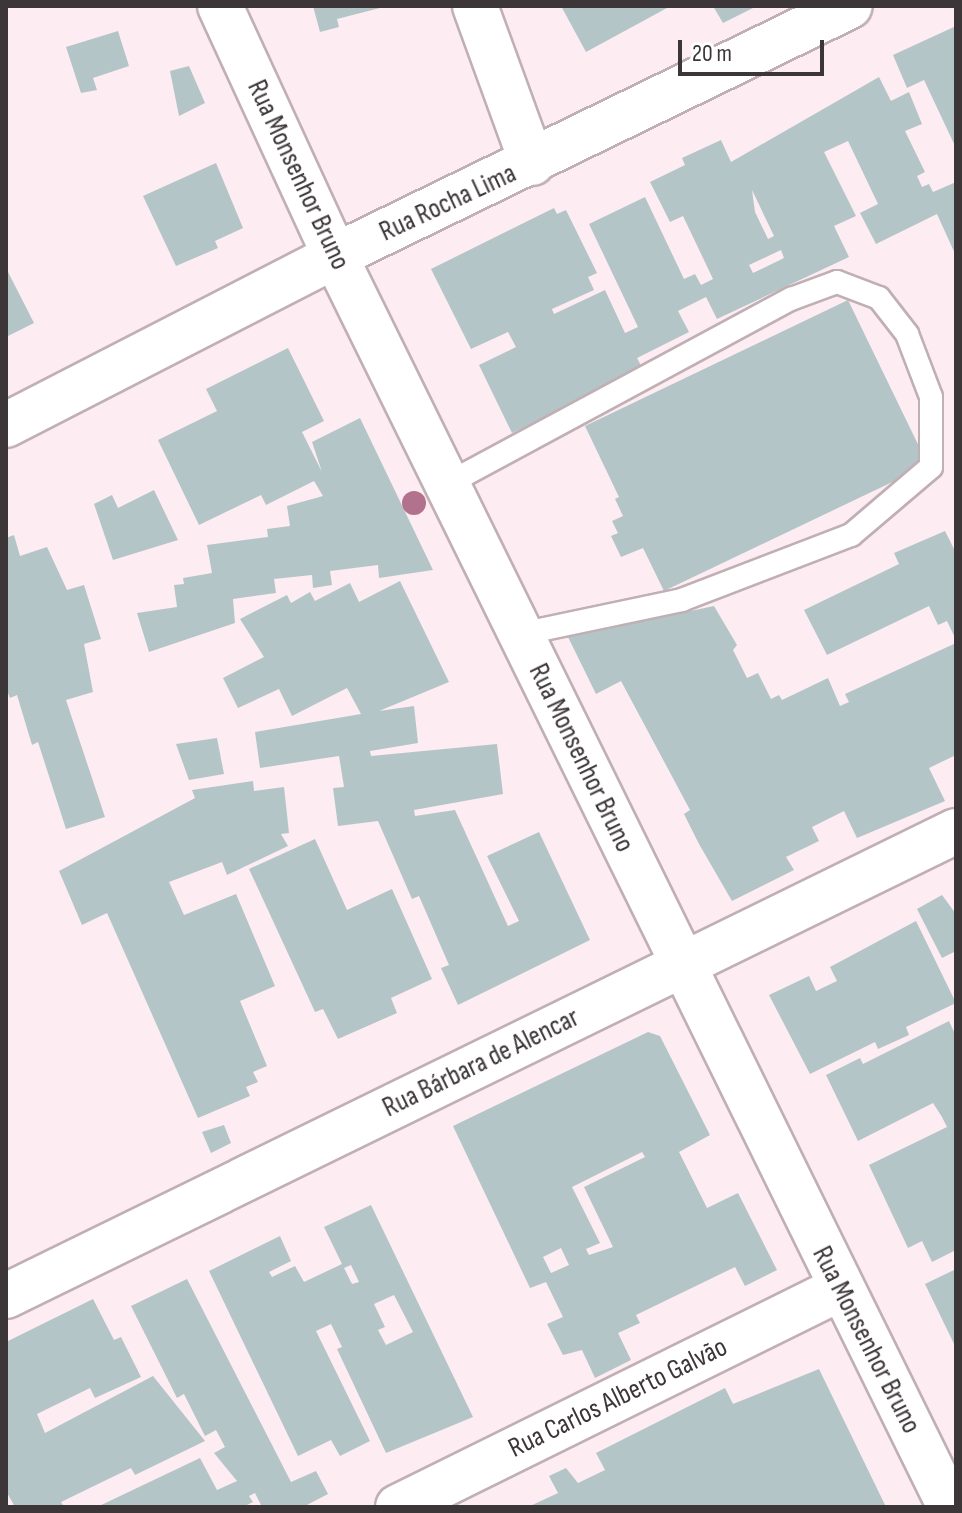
<!DOCTYPE html>
<html>
<head>
<meta charset="utf-8">
<style>
	body { margin:0 }
	#map { position:relative; width:962px; height:1513px; overflow:hidden; background:#fdecf1; font-family:"Sofia Sans Condensed",sans-serif }
	div>[style] { position:absolute }
	[style*='--x'] { left:calc(var(--x)*1px); top:calc(var(--y)*1px); width:calc(var(--w)*1px); rotate:calc(var(--a)*1deg) }
	.building>* { inset:0; background:#b4c5c8 }
	.roads { filter:drop-shadow(2px 0 #c0afb4) drop-shadow(-2px 0 #c0afb4) drop-shadow(0 2px #c0afb4) drop-shadow(0 -2px #c0afb4) }
	.service>* { height:22px; margin:-11px; padding:0 11px; transform-origin:11px; border-radius:11px; background:#fff }
	.minor>* { height:44px; margin:-22px; padding:0 22px; transform-origin:22px; border-radius:22px; background:#fff }
	.trees>* { width:24px; height:24px; margin:-12px; border-radius:50%; background:#b2728d }
	span { translate:-50% -50%; white-space:nowrap; text-align:center; line-height:1.15; -webkit-text-stroke:7px #fff; paint-order:stroke }
	.street-label { font-size:28px; color:#3c3638 }
	.frame { position:absolute; inset:0; border:8px solid #3c3638; pointer-events:none }
	.scale { position:absolute; left:678px; top:40px; width:146px; height:36px; box-sizing:border-box; border:4px solid #3c3638; border-top:0; padding-left:10px; font-size:24px; line-height:28px; white-space:nowrap; color:#3c3638; -webkit-text-stroke:6px #fff; paint-order:stroke }
</style>
</head>
<body>
<div id="map">
	<div class="building">
		<i style="clip-path:polygon(313px 6px,384px 6px,384px 7px,337px 19px,339px 27px,320px 32px)"></i>
		<i style="clip-path:polygon(561px 6px,665px 6px,667px 8px,586px 52px)"></i>
		<i style="clip-path:polygon(713px 6px,757px 6px,723px 23px)"></i>
		<i style="clip-path:polygon(956px 26px,956px 148px,924px 80px,907px 88px,893px 55px)"></i>
		<i style="clip-path:polygon(118px 31px,129px 66px,93px 78px,97px 90px,81px 93px,66px 47px)"></i>
		<i style="clip-path:polygon(189px 66px,205px 103px,179px 116px,170px 71px)"></i>
		<i style="clip-path:polygon(evenodd,879px 77px,891px 101px,909px 92px,922px 124px,905px 131px,925px 172px,917px 176px,922px 187px,929px 184px,933px 192px,956px 182px,956px 256px,937px 214px,876px 244px,860px 213px,878px 204px,848px 141px,824px 152px,856px 216px,834px 226px,849px 257px,717px 319px,706px 297px,678px 311px,689px 332px,637px 358px,644px 371px,512px 433px,479px 365px,516px 347px,508px 332px,471px 349px,431px 269px,554px 208px,557px 214px,566px 210px,597px 273px,588px 277px,594px 290px,552px 309px,554px 314px,605px 290px,625px 333px,638px 327px,589px 224px,645px 197px,684px 279px,695px 274px,701px 285px,713px 279px,683px 216px,670px 222px,650px 182px,685px 165px,682px 158px,721px 140px,731px 162px,879px 77px,752px 190px,774px 236px,768px 239px,755px 212px,752px 190px,879px 77px,781px 250px,784px 258px,753px 273px,749px 265px,781px 250px)"></i>
		<i style="clip-path:polygon(216px 163px,243px 228px,215px 241px,218px 248px,176px 266px,143px 196px)"></i>
		<i style="clip-path:polygon(6px 268px,34px 323px,6px 337px)"></i>
		<i style="clip-path:polygon(848px 300px,928px 465px,664px 591px,643px 548px,621px 557px,611px 536px,618px 533px,612px 521px,623px 516px,615px 499px,619px 497px,585px 426px)"></i>
		<i style="clip-path:polygon(288px 348px,324px 421px,302px 432px,322px 472px,312px 442px,360px 418px,433px 570px,379px 578px,378px 565px,330px 571px,332px 585px,313px 588px,312px 575px,274px 579px,276px 593px,233px 599px,235px 623px,149px 652px,137px 613px,177px 607px,174px 585px,184px 584px,183px 578px,212px 573px,207px 545px,268px 537px,267px 529px,290px 526px,287px 506px,323px 496px,314px 481px,266px 505px,261px 495px,199px 525px,158px 440px,217px 411px,206px 389px)"></i>
		<i style="clip-path:polygon(154px 490px,178px 540px,113px 560px,94px 504px,112px 495px,118px 508px)"></i>
		<i style="clip-path:polygon(945px 531px,956px 553px,956px 640px,947px 621px,938px 625px,929px 606px,827px 655px,804px 610px,899px 564px,894px 553px)"></i>
		<i style="clip-path:polygon(14px 535px,20px 556px,47px 547px,67px 590px,84px 585px,101px 639px,84px 644px,93px 692px,66px 700px,105px 817px,66px 829px,38px 742px,32px 745px,17px 695px,10px 698px,6px 688px,6px 538px)"></i>
		<i style="clip-path:polygon(400px 581px,449px 682px,379px 711px,414px 706px,418px 743px,370px 751px,371px 756px,497px 744px,503px 794px,414px 810px,415px 816px,455px 810px,508px 926px,519px 921px,487px 856px,539px 832px,590px 940px,458px 1005px,441px 968px,449px 965px,419px 896px,412px 899px,378px 821px,338px 826px,333px 788px,344px 787px,339px 756px,260px 768px,255px 732px,361px 714px,347px 688px,292px 716px,279px 689px,238px 708px,223px 678px,264px 657px,240px 619px,287px 595px,291px 603px,310px 592px,315px 601px,350px 583px,359px 602px)"></i>
		<i style="clip-path:polygon(714px 606px,737px 645px,733px 650px,747px 678px,758px 673px,771px 699px,779px 695px,782px 700px,828px 678px,840px 706px,849px 702px,845px 694px,956px 643px,956px 755px,929px 768px,945px 801px,857px 838px,844px 811px,812px 827px,819px 841px,786px 857px,794px 870px,732px 901px,699px 844px,684px 814px,690px 810px,621px 681px,596px 694px,568px 637px)"></i>
		<i style="clip-path:polygon(217px 738px,224px 774px,189px 780px,176px 744px)"></i>
		<i style="clip-path:polygon(253px 781px,254px 791px,284px 787px,289px 833px,281px 834px,288px 846px,227px 875px,222px 862px,169px 882px,184px 915px,236px 894px,275px 986px,240px 1001px,267px 1066px,253px 1072px,258px 1082px,246px 1087px,250px 1096px,198px 1118px,107px 913px,82px 925px,59px 871px,195px 798px,192px 790px)"></i>
		<i style="clip-path:polygon(315px 839px,347px 910px,392px 889px,432px 979px,391px 998px,397px 1013px,338px 1039px,323px 1009px,315px 1012px,249px 869px)"></i>
		<i style="clip-path:polygon(942px 895px,956px 914px,956px 951px,942px 958px,917px 909px)"></i>
		<i style="clip-path:polygon(916px 921px,956px 1003px,906px 1027px,909px 1035px,878px 1049px,875px 1042px,810px 1074px,769px 995px,809px 976px,816px 991px,837px 981px,830px 967px)"></i>
		<i style="clip-path:polygon(949px 1021px,956px 1036px,956px 1250px,932px 1262px,922px 1241px,908px 1248px,869px 1165px,947px 1127px,942px 1117px,933px 1103px,858px 1141px,826px 1075px,860px 1058px,863px 1064px)"></i>
		<i style="clip-path:polygon(evenodd,648px 1032px,660px 1036px,710px 1135px,679px 1152px,707px 1208px,738px 1193px,777px 1270px,745px 1286px,735px 1267px,636px 1315px,640px 1323px,618px 1333px,631px 1360px,595px 1378px,582px 1350px,563px 1355px,547px 1324px,563px 1317px,546px 1282px,530px 1288px,453px 1126px,648px 1032px,642px 1152px,645px 1157px,584px 1187px,613px 1247px,589px 1255px,586px 1249px,600px 1243px,572px 1187px,642px 1152px,648px 1032px,561px 1248px,569px 1265px,551px 1273px,543px 1257px,561px 1248px)"></i>
		<i style="clip-path:polygon(224px 1125px,231px 1143px,211px 1153px,202px 1132px)"></i>
		<i style="clip-path:polygon(evenodd,371px 1205px,473px 1417px,386px 1453px,337px 1349px,342px 1347px,331px 1324px,316px 1331px,370px 1441px,340px 1456px,331px 1440px,298px 1456px,209px 1271px,280px 1236px,291px 1261px,269px 1272px,272px 1277px,295px 1266px,304px 1282px,342px 1264px,324px 1227px,371px 1205px,351px 1265px,359px 1282px,352px 1284px,344px 1268px,351px 1265px,371px 1205px,394px 1295px,413px 1332px,386px 1345px,378px 1330px,385px 1327px,374px 1304px,394px 1295px)"></i>
		<i style="clip-path:polygon(956px 1269px,956px 1348px,925px 1284px)"></i>
		<i style="clip-path:polygon(187px 1279px,291px 1482px,316px 1471px,328px 1494px,303px 1507px,262px 1507px,255px 1493px,249px 1496px,253px 1502px,243px 1507px,97px 1507px,200px 1458px,217px 1490px,237px 1481px,214px 1453px,225px 1447px,216px 1430px,205px 1436px,184px 1394px,177px 1398px,131px 1306px)"></i>
		<i style="clip-path:polygon(93px 1299px,114px 1340px,121px 1337px,141px 1377px,95px 1398px,90px 1388px,37px 1414px,45px 1433px,153px 1376px,205px 1441px,135px 1475px,131px 1468px,61px 1502px,64px 1507px,15px 1507px,6px 1491px,6px 1342px)"></i>
		<i style="clip-path:polygon(819px 1369px,886px 1507px,528px 1507px,558px 1493px,549px 1476px,566px 1468px,578px 1483px,605px 1470px,596px 1453px,725px 1388px,733px 1404px)"></i>
	</div>
	<div class="roads">
		<div class="service">
			<i style="--x:447;--y:484;--w:391;--a:-28.3"></i>
			<i style="--x:791;--y:299;--w:49;--a:-20.3"></i>
			<i style="--x:837;--y:282;--w:45;--a:20.9"></i>
			<i style="--x:879;--y:298;--w:46;--a:52.1"></i>
			<i style="--x:907;--y:334;--w:67;--a:69.1"></i>
			<i style="--x:931;--y:397;--w:70;--a:90"></i>
			<i style="--x:931;--y:467;--w:105;--a:139.6"></i>
			<i style="--x:851;--y:535;--w:181;--a:159"></i>
			<i style="--x:682;--y:600;--w:165;--a:168.1"></i>
		</div>
		<div class="minor">
			<i style="--x:220;--y:6;--w:275;--a:65.3"></i>
			<i style="--x:335;--y:256;--w:1394;--a:63.82"></i>
			<i style="--x:475;--y:6;--w:167;--a:70"></i>
			<i style="--x:6;--y:425;--w:370;--a:-27.2"></i>
			<i style="--x:335;--y:256;--w:572;--a:-25.89"></i>
			<i style="--x:6;--y:1296;--w:1058;--a:-26.08"></i>
			<i style="--x:398;--y:1507;--w:492;--a:-26.3"></i>
		</div>
	</div>
	<div class="trees">
		<i style="left:414px;top:503px"></i>
	</div>
	<div class="street-label">
		<span style="left:298px;top:175px;rotate:65deg">Rua Monsenhor Bruno</span>
		<span style="left:448px;top:203px;rotate:-25deg">Rua Rocha Lima</span>
		<span style="left:581px;top:758px;rotate:64deg">Rua Monsenhor Bruno</span>
		<span style="left:481px;top:1063px;rotate:-26deg">Rua Bárbara de Alencar</span>
		<span style="left:866px;top:1340px;rotate:63deg">Rua Monsenhor Bruno</span>
		<span style="left:618px;top:1398px;rotate:-26deg">Rua Carlos Alberto Galvão</span>
	</div>
	<div class="frame"></div>
	<div class="scale">20 m</div>
</div>
</body>
</html>
